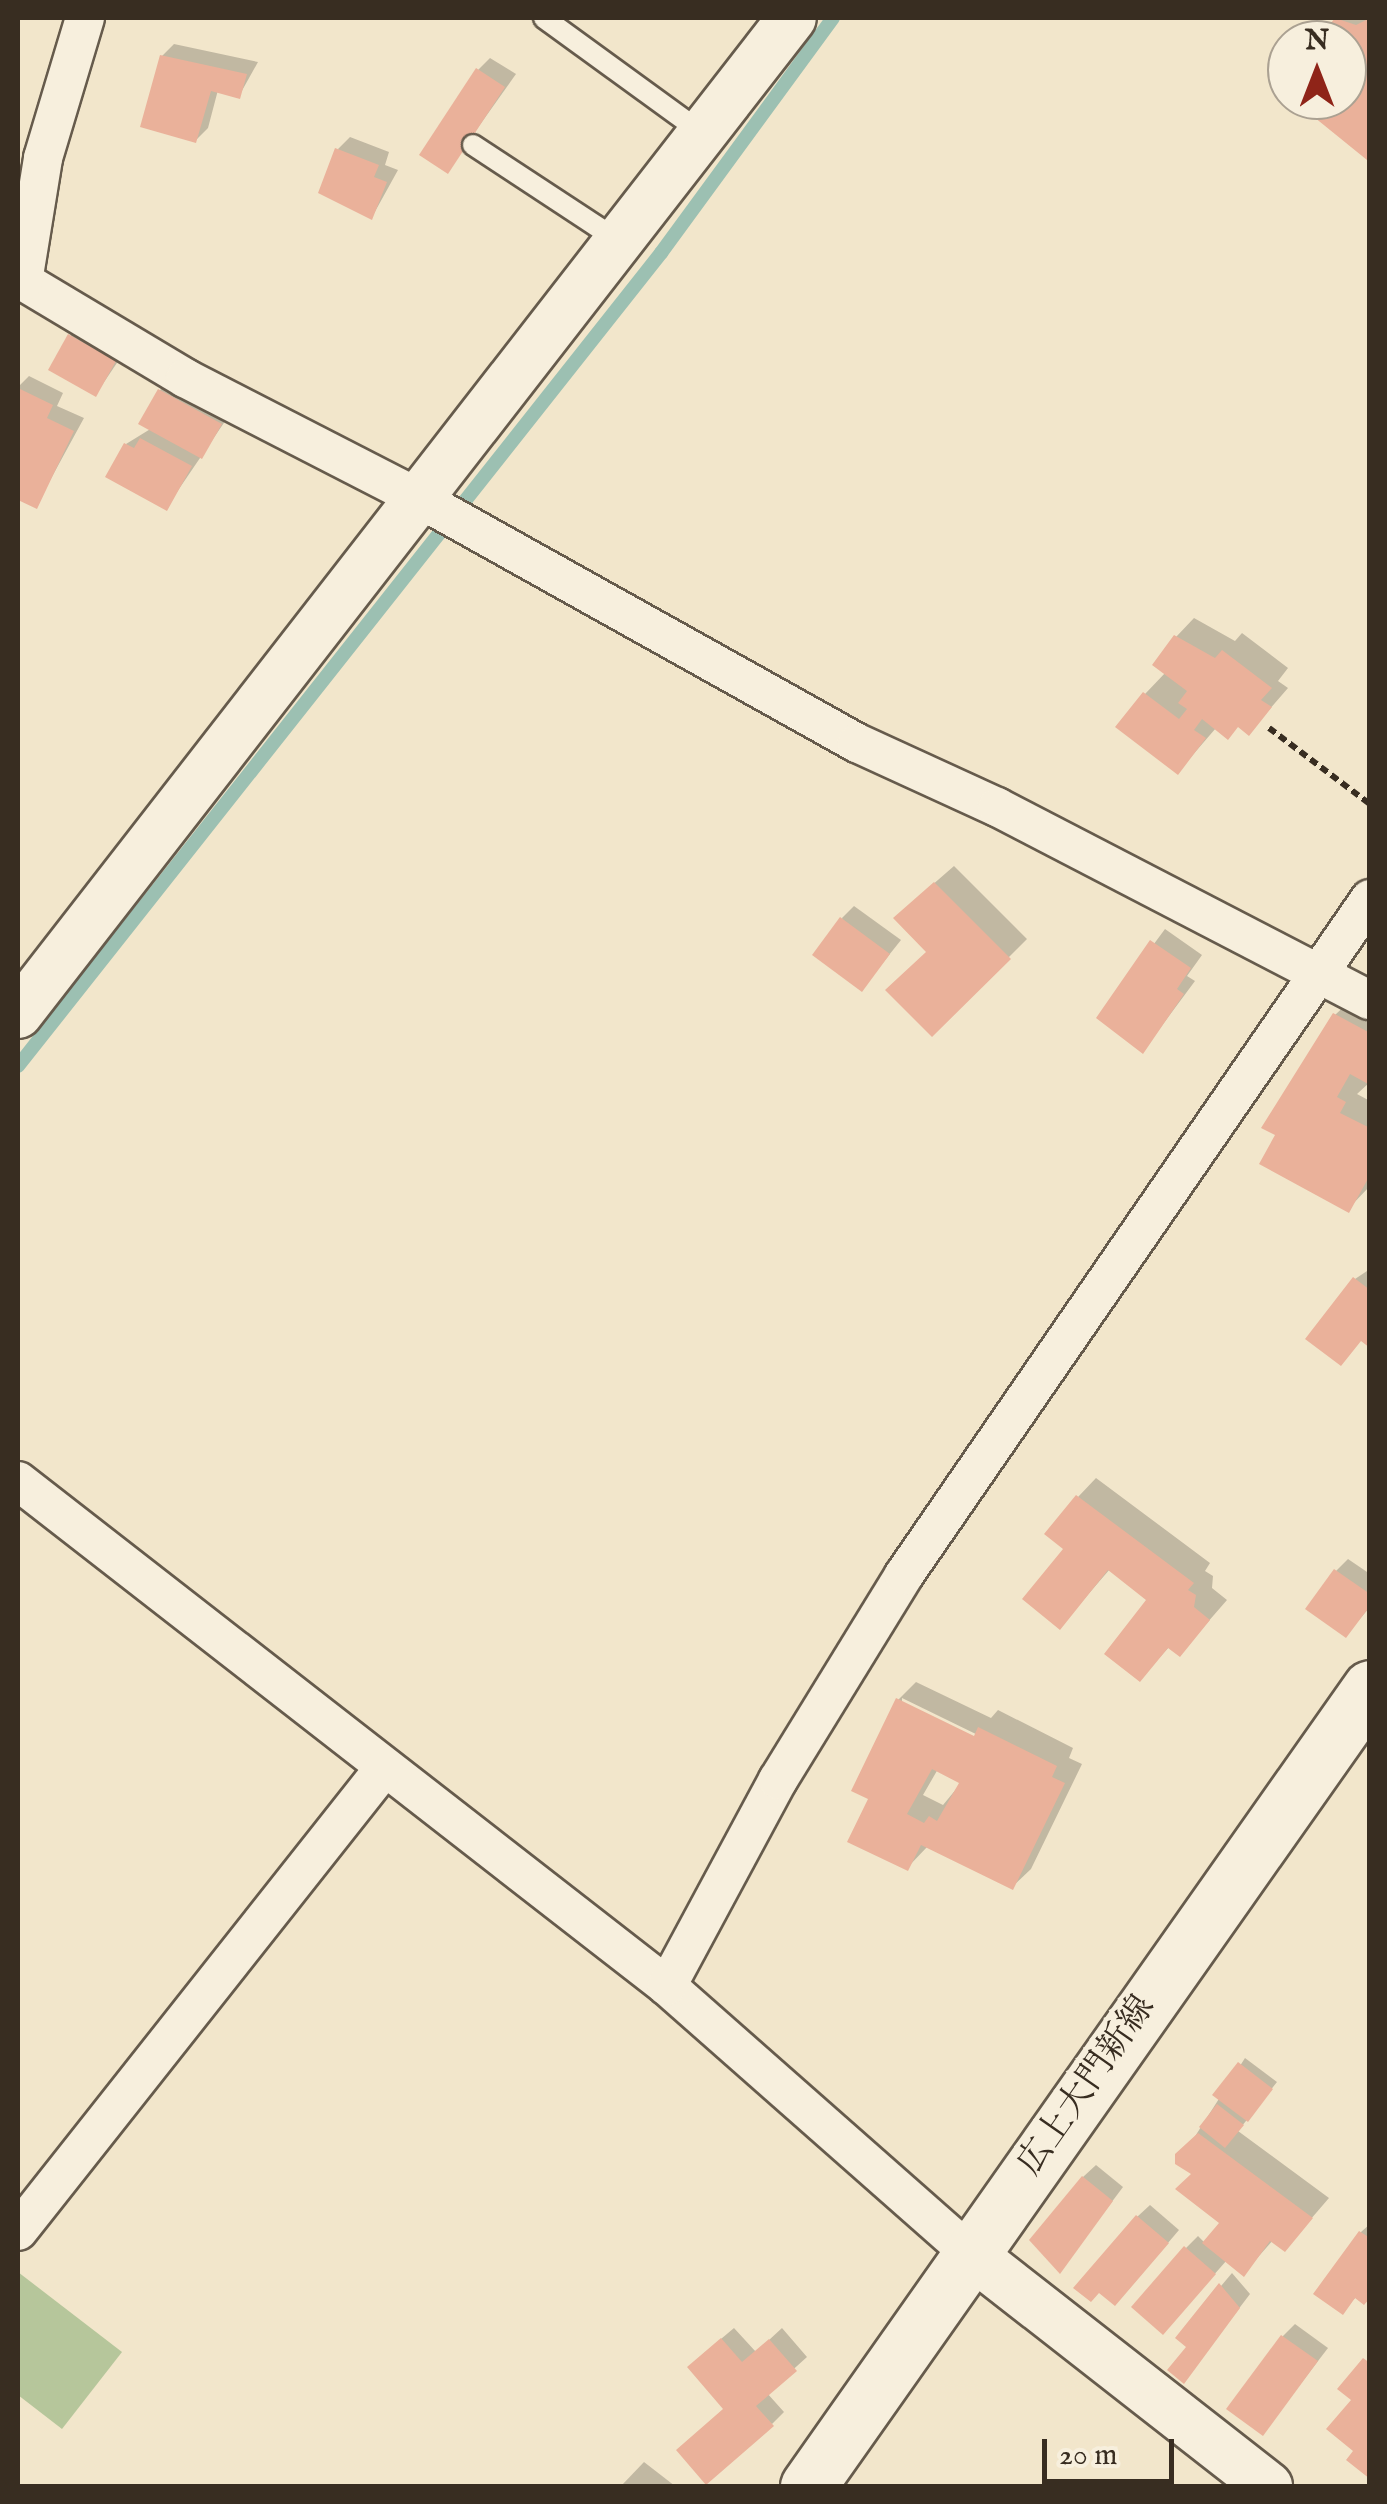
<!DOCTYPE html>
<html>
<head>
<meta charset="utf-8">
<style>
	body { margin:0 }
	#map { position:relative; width:1387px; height:2504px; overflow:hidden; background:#f2e6cb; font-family:"IM FELL English","Noto Serif JP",serif }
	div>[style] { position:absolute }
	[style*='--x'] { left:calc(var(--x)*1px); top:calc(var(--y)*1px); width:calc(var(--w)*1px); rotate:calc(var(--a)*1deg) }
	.green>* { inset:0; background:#b6c69b }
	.shadow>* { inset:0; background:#0003 }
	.stream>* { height:14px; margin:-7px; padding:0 7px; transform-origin:7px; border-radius:7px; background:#9cc0b2 }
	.building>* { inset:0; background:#eab19a }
	.path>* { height:6px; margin-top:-3px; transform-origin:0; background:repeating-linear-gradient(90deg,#382d21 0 8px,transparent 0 13px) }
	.roads { filter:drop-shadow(2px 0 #665b4c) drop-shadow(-2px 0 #665b4c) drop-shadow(0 2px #665b4c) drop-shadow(0 -2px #665b4c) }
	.service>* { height:20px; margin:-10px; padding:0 10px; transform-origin:10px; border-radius:10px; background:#f7efdd }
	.minor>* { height:38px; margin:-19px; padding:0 19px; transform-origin:19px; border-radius:19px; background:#f7efdd }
	.tertiary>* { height:48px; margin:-24px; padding:0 24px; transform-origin:24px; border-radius:24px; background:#f7efdd }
	.secondary>* { height:55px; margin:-27.5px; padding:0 27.5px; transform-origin:27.5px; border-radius:27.5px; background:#f7efdd }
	span { translate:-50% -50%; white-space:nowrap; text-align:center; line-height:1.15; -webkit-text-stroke:8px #f7efdd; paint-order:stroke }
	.street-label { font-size:35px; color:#382d21 }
	.frame { position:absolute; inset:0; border:20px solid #382d21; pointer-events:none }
	.north { position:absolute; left:1267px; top:20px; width:100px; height:100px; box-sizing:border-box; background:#f7efdd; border:2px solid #aba192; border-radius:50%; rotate:0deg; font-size:28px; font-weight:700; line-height:40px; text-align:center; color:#382d21 }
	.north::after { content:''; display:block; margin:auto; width:35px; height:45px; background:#8f2418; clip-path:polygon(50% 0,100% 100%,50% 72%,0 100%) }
	.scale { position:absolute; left:1042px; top:2439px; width:132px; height:45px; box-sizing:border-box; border:5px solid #382d21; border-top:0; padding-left:12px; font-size:30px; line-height:35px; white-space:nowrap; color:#382d21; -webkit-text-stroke:8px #f7efdd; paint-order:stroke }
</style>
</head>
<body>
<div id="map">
	<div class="green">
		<i style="clip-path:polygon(18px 2272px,122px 2352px,62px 2429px,18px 2395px)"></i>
	</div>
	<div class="shadow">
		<i style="clip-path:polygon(1339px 18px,1370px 18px,1366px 157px,1297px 100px,1347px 100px,1347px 40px,1320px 40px)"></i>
		<i style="clip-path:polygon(174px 44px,258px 62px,239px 96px,218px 90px,208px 128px,195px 141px,162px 56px)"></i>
		<i style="clip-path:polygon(490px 58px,516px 74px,447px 171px,478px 70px)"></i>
		<i style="clip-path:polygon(350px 137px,389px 152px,385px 165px,398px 170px,372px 217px,338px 149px)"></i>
		<i style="clip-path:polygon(82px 324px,127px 348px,96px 394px,70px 336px)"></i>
		<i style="clip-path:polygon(29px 376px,63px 393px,57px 406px,84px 418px,36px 506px,18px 497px,18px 387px)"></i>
		<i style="clip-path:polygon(172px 378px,232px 411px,166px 508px,126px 444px,152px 428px,160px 390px)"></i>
		<i style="clip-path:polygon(1194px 618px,1235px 641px,1242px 633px,1288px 668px,1278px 681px,1288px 688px,1249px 733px,1239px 725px,1216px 728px,1178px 772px,1145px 694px,1166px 672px,1176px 637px)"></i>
		<i style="clip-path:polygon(954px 866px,1027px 939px,932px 1034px,929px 951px,915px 900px)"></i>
		<i style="clip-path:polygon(854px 906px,901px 940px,862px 989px,842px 918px)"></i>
		<i style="clip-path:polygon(1165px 929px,1202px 955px,1187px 976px,1195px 981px,1143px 1051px,1100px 1017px)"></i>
		<i style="clip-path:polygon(1354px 997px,1370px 1005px,1370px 1082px,1357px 1094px,1370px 1101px,1370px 1186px,1348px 1209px,1262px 1163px,1335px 1015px)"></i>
		<i style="clip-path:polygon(1370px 1269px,1370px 1345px,1355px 1279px)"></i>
		<i style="clip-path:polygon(1096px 1478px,1210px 1563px,1205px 1571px,1213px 1576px,1212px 1588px,1227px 1600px,1180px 1654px,1170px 1646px,1140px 1679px,1150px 1600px,1110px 1569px,1060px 1627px,1078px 1497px)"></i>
		<i style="clip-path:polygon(1348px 1559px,1370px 1574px,1370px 1607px,1346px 1635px,1336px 1571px)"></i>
		<i style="clip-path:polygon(evenodd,916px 1682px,991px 1718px,998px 1710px,1073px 1748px,1069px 1758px,1082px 1764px,1031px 1869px,1012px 1887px,928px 1846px,907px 1868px,871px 1798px,898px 1700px,916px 1682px,902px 1698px,986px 1739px,984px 1744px,902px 1704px,902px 1698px,916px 1682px,938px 1769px,962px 1782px,943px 1805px,923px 1795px,938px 1769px)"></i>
		<i style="clip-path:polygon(1245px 2058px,1277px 2082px,1238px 2131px,1329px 2198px,1285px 2249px,1273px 2240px,1244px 2273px,1227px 2260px,1175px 2319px,1186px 2248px,1198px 2236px,1205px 2243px,1223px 2222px,1194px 2173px,1178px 2163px)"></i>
		<i style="clip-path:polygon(1096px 2165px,1123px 2187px,1060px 2271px,1083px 2177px)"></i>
		<i style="clip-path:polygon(1150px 2205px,1179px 2230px,1127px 2291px,1137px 2217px)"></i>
		<i style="clip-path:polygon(1370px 2224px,1370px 2296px,1357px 2296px,1342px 2312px,1361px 2232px)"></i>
		<i style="clip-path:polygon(1232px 2273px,1250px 2294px,1184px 2381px,1190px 2347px,1178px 2337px)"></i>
		<i style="clip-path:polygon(1295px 2324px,1328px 2348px,1263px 2433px,1283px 2336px)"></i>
		<i style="clip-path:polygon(734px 2328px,756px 2352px,782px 2328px,807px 2357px,767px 2393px,784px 2412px,772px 2424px,726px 2408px,702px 2355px)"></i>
		<i style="clip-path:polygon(644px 2462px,675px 2486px,621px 2486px)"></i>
	</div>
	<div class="stream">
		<i style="--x:18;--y:1066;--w:1037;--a:-51.66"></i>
		<i style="--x:661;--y:253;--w:291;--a:-53.8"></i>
	</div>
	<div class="building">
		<i style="clip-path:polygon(1335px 18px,1356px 25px,1370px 18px,1367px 160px,1293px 100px,1347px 100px,1347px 40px,1317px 40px)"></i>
		<i style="clip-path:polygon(160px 55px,247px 74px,240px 99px,211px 91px,196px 143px,140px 127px)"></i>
		<i style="clip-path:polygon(476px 68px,505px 87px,448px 174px,419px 155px)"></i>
		<i style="clip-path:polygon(335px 148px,379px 165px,374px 177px,387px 182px,372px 220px,318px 193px)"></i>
		<i style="clip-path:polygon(68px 334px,116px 361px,96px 397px,48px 370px)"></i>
		<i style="clip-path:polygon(18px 388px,53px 405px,47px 418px,74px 431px,37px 509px,18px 500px)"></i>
		<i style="clip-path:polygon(158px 389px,222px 424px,202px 459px,138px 424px)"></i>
		<i style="clip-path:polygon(140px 438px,192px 466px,167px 511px,105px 477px,124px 443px,134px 448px)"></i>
		<i style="clip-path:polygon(1174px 635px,1215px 658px,1222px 650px,1272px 688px,1261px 700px,1272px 707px,1249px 736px,1238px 727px,1228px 740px,1202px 719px,1194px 730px,1206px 738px,1178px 775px,1115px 727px,1143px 692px,1179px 719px,1187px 709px,1178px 703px,1187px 691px,1152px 665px)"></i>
		<i style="clip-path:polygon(934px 882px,1011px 959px,932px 1037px,885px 990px,926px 952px,893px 918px)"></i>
		<i style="clip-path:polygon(840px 917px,890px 954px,862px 992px,812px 955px)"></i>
		<i style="clip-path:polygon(1150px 940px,1191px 968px,1177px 989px,1184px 994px,1143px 1054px,1096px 1018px)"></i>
		<i style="clip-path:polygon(1333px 1013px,1370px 1033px,1370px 1085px,1350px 1074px,1337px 1097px,1346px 1102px,1340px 1113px,1370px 1128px,1370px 1175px,1349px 1213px,1259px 1164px,1275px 1135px,1261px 1128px)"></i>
		<i style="clip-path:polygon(1353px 1277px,1370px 1290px,1370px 1348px,1361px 1341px,1341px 1366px,1305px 1339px)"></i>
		<i style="clip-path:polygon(1076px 1495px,1194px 1583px,1188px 1590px,1196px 1595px,1194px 1607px,1210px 1620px,1180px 1657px,1168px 1648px,1140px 1682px,1104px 1654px,1146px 1600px,1108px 1570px,1060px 1630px,1022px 1599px,1063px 1549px,1044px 1534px)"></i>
		<i style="clip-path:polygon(1334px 1569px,1370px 1594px,1370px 1606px,1346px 1638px,1305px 1609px)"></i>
		<i style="clip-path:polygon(evenodd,896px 1698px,974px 1736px,978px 1727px,1057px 1766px,1052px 1777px,1065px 1783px,1013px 1890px,921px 1845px,908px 1871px,847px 1842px,868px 1799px,851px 1791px,896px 1698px,932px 1769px,959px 1783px,937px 1821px,929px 1816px,924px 1823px,907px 1814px,932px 1769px)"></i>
		<i style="clip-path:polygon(1238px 2062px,1273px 2089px,1248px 2122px,1212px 2095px)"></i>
		<i style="clip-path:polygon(1217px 2104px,1244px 2125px,1225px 2148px,1199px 2127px)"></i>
		<i style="clip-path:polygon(1198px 2133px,1313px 2218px,1285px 2252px,1270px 2241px,1244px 2277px,1202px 2243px,1219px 2223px,1175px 2189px,1191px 2174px,1175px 2164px,1175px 2154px)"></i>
		<i style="clip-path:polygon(1082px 2176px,1113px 2201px,1060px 2274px,1029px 2240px)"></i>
		<i style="clip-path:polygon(1136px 2215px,1169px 2243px,1115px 2306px,1099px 2293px,1091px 2302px,1073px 2288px)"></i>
		<i style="clip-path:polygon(1359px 2231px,1370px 2238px,1370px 2298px,1364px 2305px,1355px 2298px,1343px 2315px,1313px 2294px)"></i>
		<i style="clip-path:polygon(1184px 2246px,1216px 2274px,1163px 2335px,1131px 2307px)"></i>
		<i style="clip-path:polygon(1219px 2283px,1240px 2308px,1184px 2384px,1167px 2370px,1186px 2347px,1175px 2338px)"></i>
		<i style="clip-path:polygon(1281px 2335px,1318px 2361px,1263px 2436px,1226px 2409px)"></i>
		<i style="clip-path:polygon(721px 2338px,742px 2362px,769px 2339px,797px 2371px,756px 2406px,774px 2426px,706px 2485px,676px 2450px,723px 2409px,687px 2367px)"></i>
		<i style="clip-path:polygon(1363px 2358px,1370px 2363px,1370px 2479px,1346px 2460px,1353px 2451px,1326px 2429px,1351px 2400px,1337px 2389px)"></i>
	</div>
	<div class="path">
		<i style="--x:1269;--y:728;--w:126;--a:37"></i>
	</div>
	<div class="roads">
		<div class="service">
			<i style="--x:544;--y:18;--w:195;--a:36"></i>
			<i style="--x:473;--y:145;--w:175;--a:33.3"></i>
		</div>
		<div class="minor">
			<i style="--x:18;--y:278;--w:195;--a:30.9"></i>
			<i style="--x:185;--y:378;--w:264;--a:27.2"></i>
			<i style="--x:420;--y:499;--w:501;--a:29.18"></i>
			<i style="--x:857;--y:743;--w:154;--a:24.6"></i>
			<i style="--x:997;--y:807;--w:420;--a:27.4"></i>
			<i style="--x:23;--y:282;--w:126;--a:-80.8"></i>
			<i style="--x:43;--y:158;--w:146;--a:-73.3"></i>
			<i style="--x:18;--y:1481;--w:822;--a:37.89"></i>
			<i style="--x:667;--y:1986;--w:405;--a:41.4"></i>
			<i style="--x:667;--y:1986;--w:234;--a:-61.7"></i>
			<i style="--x:778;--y:1780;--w:241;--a:-58.4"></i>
			<i style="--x:904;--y:1575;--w:821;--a:-55.42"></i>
			<i style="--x:18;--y:2231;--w:590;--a:-51.67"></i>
		</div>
		<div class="tertiary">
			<i style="--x:18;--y:1014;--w:1261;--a:-52.15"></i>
			<i style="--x:971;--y:2254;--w:377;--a:38"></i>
		</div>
		<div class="secondary">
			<i style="--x:808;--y:2486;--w:976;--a:-54.84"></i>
		</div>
	</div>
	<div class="street-label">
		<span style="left:1087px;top:2086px;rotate:-55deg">広上大門新線</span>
	</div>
	<div class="frame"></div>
	<div class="north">N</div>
	<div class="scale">20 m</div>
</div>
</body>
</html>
